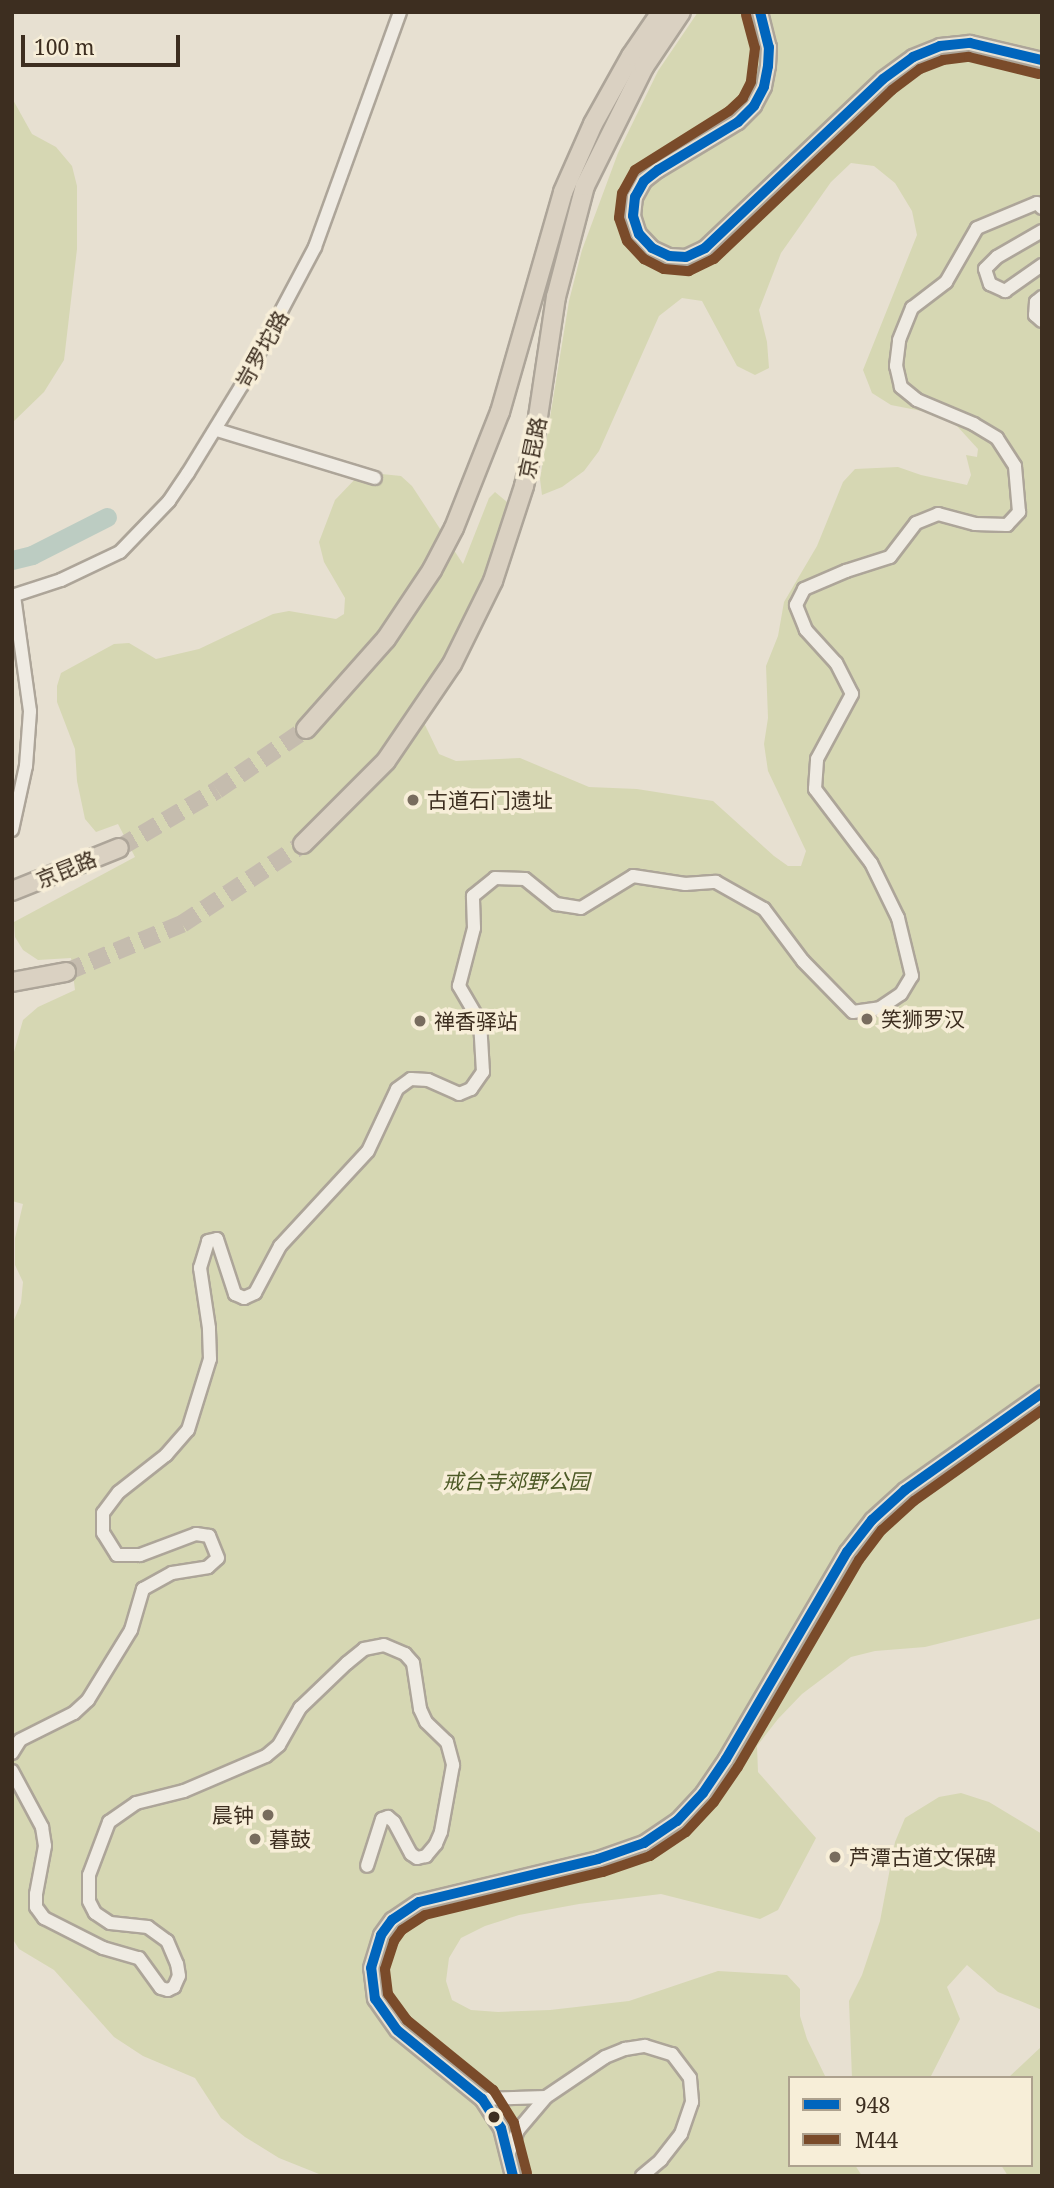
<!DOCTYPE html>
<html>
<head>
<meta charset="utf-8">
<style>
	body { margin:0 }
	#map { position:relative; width:1054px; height:2188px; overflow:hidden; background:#e7e0d1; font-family:"Noto Serif","Noto Sans SC",serif }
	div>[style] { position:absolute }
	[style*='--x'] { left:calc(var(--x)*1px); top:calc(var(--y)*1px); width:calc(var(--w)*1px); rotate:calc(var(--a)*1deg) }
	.green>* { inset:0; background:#d6d7b3 }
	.river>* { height:19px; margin:-9.5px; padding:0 9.5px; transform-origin:9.5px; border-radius:9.5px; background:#bcccc2 }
	.highway-tunnel>* { height:18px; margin-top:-9px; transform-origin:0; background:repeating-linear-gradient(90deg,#c5bcae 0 18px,transparent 0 27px) }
	.roads { filter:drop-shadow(2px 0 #ada599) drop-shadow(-2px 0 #ada599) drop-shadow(0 2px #ada599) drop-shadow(0 -2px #ada599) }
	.minor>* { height:12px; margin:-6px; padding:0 6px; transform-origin:6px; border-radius:6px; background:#efebe3 }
	.major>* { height:14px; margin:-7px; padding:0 7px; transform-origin:7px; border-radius:7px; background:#e6e1d4 }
	.highway>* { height:18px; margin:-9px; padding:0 9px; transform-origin:9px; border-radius:9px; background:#dad1c2 }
	.bus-1>* { height:10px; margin:-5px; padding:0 5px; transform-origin:5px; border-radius:5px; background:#0065bd }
	.bus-2>* { height:10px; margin:-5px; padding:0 5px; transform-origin:5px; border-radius:5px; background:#7a4b2a }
	.dots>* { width:19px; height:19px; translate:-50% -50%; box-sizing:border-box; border:4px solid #f7eed8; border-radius:50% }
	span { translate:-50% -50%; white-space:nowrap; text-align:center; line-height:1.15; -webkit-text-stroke:7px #f7eed8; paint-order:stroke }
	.street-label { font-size:21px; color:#3d2e20 }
	.poi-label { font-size:21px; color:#3d2e20 }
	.left { translate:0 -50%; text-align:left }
	.right { translate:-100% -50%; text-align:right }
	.park-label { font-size:21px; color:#4d5a26; font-style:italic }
	.frame { position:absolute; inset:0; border:14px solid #3d2e20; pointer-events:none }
	.legend { position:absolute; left:788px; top:2076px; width:245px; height:91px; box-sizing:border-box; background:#f7eed8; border:2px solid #ada18e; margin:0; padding:9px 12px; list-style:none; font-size:21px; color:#3d2e20 }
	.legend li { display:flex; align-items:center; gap:14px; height:35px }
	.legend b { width:35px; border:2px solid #ada18e }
	.scale { position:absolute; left:21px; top:35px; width:159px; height:32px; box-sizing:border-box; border:4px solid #3d2e20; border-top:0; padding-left:9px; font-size:21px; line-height:24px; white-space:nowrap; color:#3d2e20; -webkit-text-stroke:5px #f7eed8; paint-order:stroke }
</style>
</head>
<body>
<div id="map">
	<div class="green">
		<i style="clip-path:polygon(698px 12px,1042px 12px,1042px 1618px,925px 1647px,875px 1651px,851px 1657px,802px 1694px,778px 1719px,757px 1746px,758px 1772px,816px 1838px,778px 1910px,760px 1919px,661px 1894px,579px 1904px,519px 1915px,485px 1926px,461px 1938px,449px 1958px,446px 1981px,452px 2000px,471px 2010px,498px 2012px,550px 2010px,629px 2001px,718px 1971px,787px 1975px,800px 1989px,800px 2016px,807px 2039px,826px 2078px,790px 2078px,790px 2165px,855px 2165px,862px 2176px,324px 2176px,279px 2158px,245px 2137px,221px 2118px,195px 2078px,143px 2056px,114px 2037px,54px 1970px,19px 1949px,12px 1938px,12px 1325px,21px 1303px,23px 1282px,15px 1265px,15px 1238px,23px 1204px,12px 1201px,12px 1059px,23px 1020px,38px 1007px,75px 990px,71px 958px,38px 960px,23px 950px,15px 937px,14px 922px,135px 857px,118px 824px,96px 832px,85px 819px,77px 781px,75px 749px,57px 702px,57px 686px,61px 673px,114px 644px,129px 643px,156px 659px,199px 649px,273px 614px,289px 611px,336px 619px,344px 614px,345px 598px,324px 562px,319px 542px,335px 500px,359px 475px,372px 473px,401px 476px,412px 486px,463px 564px,489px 498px,495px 492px,507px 502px,484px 582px,450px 653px,422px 691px,425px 725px,439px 754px,456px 761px,520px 758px,589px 787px,637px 789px,713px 801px,774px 856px,788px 866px,801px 866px,806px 851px,768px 771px,764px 744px,768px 718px,766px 666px,778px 636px,784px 602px,817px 546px,843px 482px,855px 469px,898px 467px,921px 475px,967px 485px,971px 475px,966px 455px,977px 457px,978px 449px,957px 426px,932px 413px,891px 405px,872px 393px,863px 370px,917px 235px,912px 211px,895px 183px,874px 166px,851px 163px,831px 182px,781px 253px,759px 310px,767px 342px,769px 368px,755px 375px,737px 366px,702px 301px,682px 298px,659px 316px,599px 451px,584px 471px,562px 487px,542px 495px,540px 479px,569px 301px,582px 250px,618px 153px,658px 71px)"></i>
		<i style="clip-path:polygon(12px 98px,32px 134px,56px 147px,72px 166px,77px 186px,77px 249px,64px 360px,44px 392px,12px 423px)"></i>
		<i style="clip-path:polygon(961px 1793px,989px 1802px,1042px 1834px,1042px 2010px,998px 1992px,967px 1965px,947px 1987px,960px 2019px,930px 2078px,852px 2078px,849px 2001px,862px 1975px,880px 1921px,895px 1842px,905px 1818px,939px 1797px)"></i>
		<i style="clip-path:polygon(1042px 2046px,1042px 2176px,1008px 2176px,1001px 2165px,1031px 2165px,1031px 2078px,1008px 2078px)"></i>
	</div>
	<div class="river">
		<i style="--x:12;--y:560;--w:21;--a:-14"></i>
		<i style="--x:32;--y:555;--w:84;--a:-26.9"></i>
	</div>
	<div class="highway-tunnel">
		<i style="--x:119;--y:848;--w:114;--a:-30.6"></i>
		<i style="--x:217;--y:790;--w:108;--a:-34.4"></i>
		<i style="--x:66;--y:972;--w:126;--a:-22.5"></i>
		<i style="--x:182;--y:924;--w:145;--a:-33.5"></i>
	</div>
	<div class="roads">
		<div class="minor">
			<i style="--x:1042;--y:231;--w:52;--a:150"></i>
			<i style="--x:997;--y:257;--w:17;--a:135"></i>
			<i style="--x:985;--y:269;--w:16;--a:72"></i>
			<i style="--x:990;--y:284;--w:17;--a:25"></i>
			<i style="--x:1005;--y:291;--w:45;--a:-35.1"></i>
			<i style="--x:1042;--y:297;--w:8;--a:140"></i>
			<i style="--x:1036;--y:302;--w:13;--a:94"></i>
			<i style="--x:1035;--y:315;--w:9;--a:41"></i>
			<i style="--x:217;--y:430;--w:165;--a:16.9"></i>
			<i style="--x:12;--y:596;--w:52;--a:-18.1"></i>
			<i style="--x:61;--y:580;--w:65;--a:-25.4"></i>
			<i style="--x:120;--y:552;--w:71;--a:-46.1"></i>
			<i style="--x:169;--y:501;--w:34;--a:-56"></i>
			<i style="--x:188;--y:473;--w:103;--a:-58.5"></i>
			<i style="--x:242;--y:385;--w:156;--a:-62.1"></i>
			<i style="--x:315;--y:247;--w:250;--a:-70.1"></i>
			<i style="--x:12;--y:830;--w:66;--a:-77.7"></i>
			<i style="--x:26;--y:766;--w:55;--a:-85.8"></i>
			<i style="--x:30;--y:711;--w:117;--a:-97.9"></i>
			<i style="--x:12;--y:1753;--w:15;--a:-58"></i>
			<i style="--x:20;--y:1740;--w:60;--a:-26.6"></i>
			<i style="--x:74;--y:1713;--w:19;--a:-43"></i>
			<i style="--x:88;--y:1700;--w:82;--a:-58.4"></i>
			<i style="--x:131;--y:1630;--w:43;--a:-73.7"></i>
			<i style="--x:143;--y:1589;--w:33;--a:-29"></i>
			<i style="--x:172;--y:1573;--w:36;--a:-9"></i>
			<i style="--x:208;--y:1567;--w:13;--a:-42"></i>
			<i style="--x:218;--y:1558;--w:24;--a:-112"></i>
			<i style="--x:209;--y:1536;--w:13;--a:-171"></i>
			<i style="--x:196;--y:1534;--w:60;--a:159.4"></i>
			<i style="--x:140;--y:1555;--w:23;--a:180"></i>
			<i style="--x:117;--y:1555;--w:26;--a:-122"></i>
			<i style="--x:103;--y:1533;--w:20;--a:-90"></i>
			<i style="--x:103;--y:1513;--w:26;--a:-53"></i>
			<i style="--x:119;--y:1492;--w:60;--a:-38.2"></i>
			<i style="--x:166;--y:1455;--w:33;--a:-49"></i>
			<i style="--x:188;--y:1430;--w:74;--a:-72.8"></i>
			<i style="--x:210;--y:1359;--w:31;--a:-92"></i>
			<i style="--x:209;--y:1328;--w:61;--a:-98.5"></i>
			<i style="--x:200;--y:1268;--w:28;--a:-73"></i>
			<i style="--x:208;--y:1241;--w:9;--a:-13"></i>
			<i style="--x:217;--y:1239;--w:58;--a:71.9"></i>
			<i style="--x:235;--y:1294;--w:10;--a:24"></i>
			<i style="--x:244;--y:1298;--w:12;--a:-24"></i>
			<i style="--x:255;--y:1293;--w:53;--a:-62"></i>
			<i style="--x:280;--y:1246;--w:129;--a:-47.2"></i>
			<i style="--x:368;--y:1151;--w:68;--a:-64.9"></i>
			<i style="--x:397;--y:1089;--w:17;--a:-36"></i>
			<i style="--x:411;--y:1079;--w:17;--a:3"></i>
			<i style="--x:428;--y:1080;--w:34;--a:24"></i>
			<i style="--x:459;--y:1094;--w:13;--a:-23"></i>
			<i style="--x:471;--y:1089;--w:21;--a:-55"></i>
			<i style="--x:483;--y:1072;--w:50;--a:-93.4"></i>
			<i style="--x:480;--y:1022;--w:42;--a:-120.3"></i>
			<i style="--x:459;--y:986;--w:60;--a:-75.5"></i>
			<i style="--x:474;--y:928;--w:32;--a:-92"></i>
			<i style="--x:473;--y:896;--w:28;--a:-39"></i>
			<i style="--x:495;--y:878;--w:30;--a:2"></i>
			<i style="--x:525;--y:879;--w:40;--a:39"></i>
			<i style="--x:556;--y:904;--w:25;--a:9"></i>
			<i style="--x:581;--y:908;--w:61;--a:-31.6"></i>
			<i style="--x:633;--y:876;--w:53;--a:8.7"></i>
			<i style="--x:685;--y:884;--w:31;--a:-4"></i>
			<i style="--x:716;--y:882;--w:55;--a:29.4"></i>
			<i style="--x:764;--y:909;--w:65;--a:53.1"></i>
			<i style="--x:803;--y:961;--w:71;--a:45.6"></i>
			<i style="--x:853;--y:1012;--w:27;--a:-8"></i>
			<i style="--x:880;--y:1008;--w:25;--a:-34"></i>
			<i style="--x:901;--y:994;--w:21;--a:-59"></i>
			<i style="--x:912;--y:976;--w:60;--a:-103.6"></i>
			<i style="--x:898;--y:918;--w:61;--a:-116.1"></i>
			<i style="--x:871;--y:863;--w:93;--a:-127.1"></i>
			<i style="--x:815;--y:789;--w:30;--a:-86"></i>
			<i style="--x:817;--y:759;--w:74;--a:-61.7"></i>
			<i style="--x:852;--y:694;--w:35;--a:-117"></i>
			<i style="--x:836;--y:663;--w:45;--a:-132.3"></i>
			<i style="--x:806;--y:630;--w:27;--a:-112"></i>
			<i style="--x:796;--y:605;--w:18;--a:-63"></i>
			<i style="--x:804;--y:589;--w:46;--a:-23.2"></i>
			<i style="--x:846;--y:571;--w:46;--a:-17.7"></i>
			<i style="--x:890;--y:557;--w:43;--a:-52.6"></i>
			<i style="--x:916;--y:523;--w:24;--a:-22"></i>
			<i style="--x:938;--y:514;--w:38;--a:15"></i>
			<i style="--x:975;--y:524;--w:32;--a:2"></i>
			<i style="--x:1007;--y:525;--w:18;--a:-47"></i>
			<i style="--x:1019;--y:512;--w:46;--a:-95"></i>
			<i style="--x:1015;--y:466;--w:33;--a:-123"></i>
			<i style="--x:997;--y:438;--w:27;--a:-149"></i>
			<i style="--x:974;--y:424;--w:62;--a:-157.2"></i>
			<i style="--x:917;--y:400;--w:21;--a:-141"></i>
			<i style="--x:901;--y:387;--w:22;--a:-103"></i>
			<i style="--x:896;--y:366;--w:26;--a:-83"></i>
			<i style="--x:899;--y:340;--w:35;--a:-68"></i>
			<i style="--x:912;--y:308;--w:43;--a:-37.4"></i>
			<i style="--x:946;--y:282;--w:62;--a:-60.1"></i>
			<i style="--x:977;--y:228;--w:65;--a:-22.6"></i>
			<i style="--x:1037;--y:203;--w:7;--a:45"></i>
			<i style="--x:12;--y:1771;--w:64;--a:61.8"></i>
			<i style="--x:42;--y:1827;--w:19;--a:81"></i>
			<i style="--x:45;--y:1846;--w:49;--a:100.6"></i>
			<i style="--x:36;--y:1894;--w:13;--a:90"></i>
			<i style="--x:36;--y:1907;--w:14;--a:54"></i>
			<i style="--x:44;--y:1918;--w:66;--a:27"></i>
			<i style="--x:103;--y:1948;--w:37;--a:16"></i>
			<i style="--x:139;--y:1958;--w:37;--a:54"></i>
			<i style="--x:161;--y:1988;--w:7;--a:16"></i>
			<i style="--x:168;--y:1990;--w:7;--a:-27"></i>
			<i style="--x:174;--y:1987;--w:12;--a:-66"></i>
			<i style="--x:179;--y:1976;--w:12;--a:-99"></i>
			<i style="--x:177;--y:1964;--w:25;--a:-113"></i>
			<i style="--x:167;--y:1941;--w:24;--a:-144"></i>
			<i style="--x:148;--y:1927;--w:38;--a:-174"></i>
			<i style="--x:110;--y:1923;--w:18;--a:-146"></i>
			<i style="--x:95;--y:1913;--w:13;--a:-117"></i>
			<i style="--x:89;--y:1901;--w:26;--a:-90"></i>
			<i style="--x:89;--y:1875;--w:57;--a:-69.3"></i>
			<i style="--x:109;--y:1822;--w:33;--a:-35"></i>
			<i style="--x:136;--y:1803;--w:49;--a:-14"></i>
			<i style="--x:184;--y:1791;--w:89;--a:-23.1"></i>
			<i style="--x:266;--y:1756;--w:17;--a:-40"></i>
			<i style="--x:279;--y:1745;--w:43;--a:-60.4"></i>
			<i style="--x:300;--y:1708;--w:65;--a:-43.8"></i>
			<i style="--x:347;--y:1663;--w:22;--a:-39"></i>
			<i style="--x:364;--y:1649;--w:20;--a:-11"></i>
			<i style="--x:384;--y:1645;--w:23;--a:23"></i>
			<i style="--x:405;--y:1654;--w:12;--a:48"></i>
			<i style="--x:413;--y:1663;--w:47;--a:81.3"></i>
			<i style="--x:420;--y:1709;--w:14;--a:65"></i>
			<i style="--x:426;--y:1722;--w:29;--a:44"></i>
			<i style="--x:447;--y:1742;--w:24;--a:75"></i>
			<i style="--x:453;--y:1765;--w:68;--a:100.2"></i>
			<i style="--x:441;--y:1832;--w:13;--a:113"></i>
			<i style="--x:436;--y:1844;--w:16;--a:130"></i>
			<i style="--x:426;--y:1856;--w:9;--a:167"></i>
			<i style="--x:417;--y:1858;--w:7;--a:-146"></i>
			<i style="--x:411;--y:1854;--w:36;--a:-118"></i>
			<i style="--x:394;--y:1822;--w:8;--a:-140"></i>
			<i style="--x:388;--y:1817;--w:6;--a:162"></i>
			<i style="--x:382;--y:1819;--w:49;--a:107.7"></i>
			<i style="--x:546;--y:2097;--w:71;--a:-34.1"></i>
			<i style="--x:605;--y:2057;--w:22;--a:-22"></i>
			<i style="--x:625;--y:2049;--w:20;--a:-9"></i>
			<i style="--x:645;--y:2046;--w:28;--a:17"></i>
			<i style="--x:672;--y:2054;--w:30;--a:53"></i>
			<i style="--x:690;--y:2078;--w:24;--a:85"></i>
			<i style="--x:692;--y:2102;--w:34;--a:109"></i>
			<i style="--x:681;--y:2134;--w:33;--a:128"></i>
			<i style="--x:661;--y:2160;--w:25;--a:140"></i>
			<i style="--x:482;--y:2099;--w:64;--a:-1.8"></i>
			<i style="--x:546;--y:2097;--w:43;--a:130.3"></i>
			<i style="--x:518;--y:2130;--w:24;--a:112"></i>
		</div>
		<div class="major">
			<i style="--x:760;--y:12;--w:36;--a:76"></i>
			<i style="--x:769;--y:47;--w:19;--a:93"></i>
			<i style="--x:768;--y:66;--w:21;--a:101"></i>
			<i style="--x:764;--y:87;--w:21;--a:118"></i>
			<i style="--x:754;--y:106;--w:23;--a:135"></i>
			<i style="--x:738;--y:122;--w:93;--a:149"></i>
			<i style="--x:658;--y:170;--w:18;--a:142"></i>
			<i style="--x:644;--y:181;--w:18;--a:119"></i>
			<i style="--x:635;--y:197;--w:19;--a:96"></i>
			<i style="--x:633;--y:216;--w:19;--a:72"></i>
			<i style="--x:639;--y:234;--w:19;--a:47"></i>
			<i style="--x:652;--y:248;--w:19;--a:25"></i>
			<i style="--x:669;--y:256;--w:17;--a:3"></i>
			<i style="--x:686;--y:257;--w:21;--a:-25"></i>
			<i style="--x:705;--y:248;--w:245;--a:-43.5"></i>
			<i style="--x:883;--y:79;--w:37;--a:-36"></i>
			<i style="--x:913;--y:57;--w:29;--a:-22"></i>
			<i style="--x:940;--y:46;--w:30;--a:-6"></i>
			<i style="--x:970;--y:43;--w:74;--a:13.3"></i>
			<i style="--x:513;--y:2176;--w:49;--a:-104"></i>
			<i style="--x:501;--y:2128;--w:35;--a:-123"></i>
			<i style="--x:482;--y:2099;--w:109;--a:-140.9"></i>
			<i style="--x:397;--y:2030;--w:38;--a:-125"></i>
			<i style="--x:375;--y:1999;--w:31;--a:-97"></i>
			<i style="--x:371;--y:1968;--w:34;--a:-73"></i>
			<i style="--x:381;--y:1935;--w:19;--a:-54"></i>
			<i style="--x:392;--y:1920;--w:32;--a:-34"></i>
			<i style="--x:419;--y:1902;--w:184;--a:-13.5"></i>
			<i style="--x:598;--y:1859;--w:49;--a:-19.2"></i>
			<i style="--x:644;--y:1843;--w:40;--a:-34"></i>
			<i style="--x:677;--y:1821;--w:38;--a:-47"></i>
			<i style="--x:703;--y:1793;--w:41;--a:-55.9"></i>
			<i style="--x:726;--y:1759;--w:240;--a:-59.7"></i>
			<i style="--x:847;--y:1552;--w:41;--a:-52"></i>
			<i style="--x:872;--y:1520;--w:45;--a:-42.3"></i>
			<i style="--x:905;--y:1490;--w:168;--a:-35.3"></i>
		</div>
		<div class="highway">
			<i style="--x:306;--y:729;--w:120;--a:-48.4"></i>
			<i style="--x:386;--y:639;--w:83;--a:-56.3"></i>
			<i style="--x:432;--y:570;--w:47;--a:-62.4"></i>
			<i style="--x:454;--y:528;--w:125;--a:-68.4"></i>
			<i style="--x:500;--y:412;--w:229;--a:-74"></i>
			<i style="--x:563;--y:192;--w:74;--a:-66.2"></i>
			<i style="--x:593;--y:124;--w:78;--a:-60.8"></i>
			<i style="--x:631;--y:56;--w:53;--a:-55.7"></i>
			<i style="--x:303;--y:844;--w:117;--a:-45"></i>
			<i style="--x:386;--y:761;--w:117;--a:-55.8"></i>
			<i style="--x:452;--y:664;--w:93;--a:-63.7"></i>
			<i style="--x:493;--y:581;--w:100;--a:-71.9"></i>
			<i style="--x:524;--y:486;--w:50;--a:-77.3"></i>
			<i style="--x:535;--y:437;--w:142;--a:-81.5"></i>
			<i style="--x:556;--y:297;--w:115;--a:-75.4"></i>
			<i style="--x:585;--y:186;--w:133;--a:-63.6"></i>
			<i style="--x:644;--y:67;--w:66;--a:-56.1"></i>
			<i style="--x:12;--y:891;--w:115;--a:-21.9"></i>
			<i style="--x:12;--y:982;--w:55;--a:-10.5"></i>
		</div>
	</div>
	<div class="bus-1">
		<i style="--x:760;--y:12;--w:36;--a:76"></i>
		<i style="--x:769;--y:47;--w:19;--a:93"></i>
		<i style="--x:768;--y:66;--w:21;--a:101"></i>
		<i style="--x:764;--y:87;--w:21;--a:118"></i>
		<i style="--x:754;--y:106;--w:23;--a:135"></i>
		<i style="--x:738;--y:122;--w:93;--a:149"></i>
		<i style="--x:658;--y:170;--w:18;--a:142"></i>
		<i style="--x:644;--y:181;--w:18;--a:119"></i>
		<i style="--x:635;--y:197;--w:19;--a:96"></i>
		<i style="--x:633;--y:216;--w:19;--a:72"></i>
		<i style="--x:639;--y:234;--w:19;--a:47"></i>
		<i style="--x:652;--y:248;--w:19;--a:25"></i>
		<i style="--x:669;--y:256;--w:17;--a:3"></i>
		<i style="--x:686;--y:257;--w:21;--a:-25"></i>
		<i style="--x:705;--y:248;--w:245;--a:-43.5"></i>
		<i style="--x:883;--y:79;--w:37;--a:-36"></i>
		<i style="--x:913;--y:57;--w:29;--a:-22"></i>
		<i style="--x:940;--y:46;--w:30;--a:-6"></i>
		<i style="--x:970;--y:43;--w:74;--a:13.3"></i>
		<i style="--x:513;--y:2176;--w:49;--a:-104"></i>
		<i style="--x:501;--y:2128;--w:35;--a:-123"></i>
		<i style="--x:482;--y:2099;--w:109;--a:-140.9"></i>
		<i style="--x:397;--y:2030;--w:38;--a:-125"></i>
		<i style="--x:375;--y:1999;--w:31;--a:-97"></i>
		<i style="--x:371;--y:1968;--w:34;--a:-73"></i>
		<i style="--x:381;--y:1935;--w:19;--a:-54"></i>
		<i style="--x:392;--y:1920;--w:32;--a:-34"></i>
		<i style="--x:419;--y:1902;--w:184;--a:-13.5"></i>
		<i style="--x:598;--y:1859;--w:49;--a:-19.2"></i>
		<i style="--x:644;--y:1843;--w:40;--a:-34"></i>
		<i style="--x:677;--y:1821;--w:38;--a:-47"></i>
		<i style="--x:703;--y:1793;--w:41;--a:-55.9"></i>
		<i style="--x:726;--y:1759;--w:240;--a:-59.7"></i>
		<i style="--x:847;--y:1552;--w:41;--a:-52"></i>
		<i style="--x:872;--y:1520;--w:45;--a:-42.3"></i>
		<i style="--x:905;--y:1490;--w:168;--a:-35.3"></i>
	</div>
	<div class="bus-2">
		<i style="--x:746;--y:15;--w:34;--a:75"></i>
		<i style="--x:755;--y:48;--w:34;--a:97"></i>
		<i style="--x:751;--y:82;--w:18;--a:117"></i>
		<i style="--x:743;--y:98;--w:19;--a:137"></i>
		<i style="--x:729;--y:111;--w:111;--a:147.9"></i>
		<i style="--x:635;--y:170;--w:26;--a:119"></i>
		<i style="--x:622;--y:193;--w:25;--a:97"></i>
		<i style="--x:619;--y:218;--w:24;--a:71"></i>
		<i style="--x:627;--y:241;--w:25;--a:47"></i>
		<i style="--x:644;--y:259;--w:22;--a:27"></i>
		<i style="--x:664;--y:269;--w:25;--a:5"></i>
		<i style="--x:689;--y:271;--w:28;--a:-26"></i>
		<i style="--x:714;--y:259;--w:245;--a:-43.5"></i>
		<i style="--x:892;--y:90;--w:35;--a:-37"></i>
		<i style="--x:920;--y:69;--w:25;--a:-21"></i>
		<i style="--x:943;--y:60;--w:26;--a:-7"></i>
		<i style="--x:969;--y:57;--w:72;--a:13.7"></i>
		<i style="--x:527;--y:2173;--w:52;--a:-104.6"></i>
		<i style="--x:514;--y:2123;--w:39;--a:-122"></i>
		<i style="--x:493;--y:2090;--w:111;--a:-140.9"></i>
		<i style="--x:407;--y:2020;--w:32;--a:-126"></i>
		<i style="--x:388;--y:1994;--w:25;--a:-97"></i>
		<i style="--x:385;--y:1969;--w:29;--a:-72"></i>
		<i style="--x:394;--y:1941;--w:14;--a:-54"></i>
		<i style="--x:402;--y:1930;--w:27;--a:-33"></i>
		<i style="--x:425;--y:1915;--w:183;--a:-13.6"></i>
		<i style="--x:603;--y:1872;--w:50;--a:-18.8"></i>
		<i style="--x:650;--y:1856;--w:43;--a:-33.7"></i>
		<i style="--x:686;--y:1832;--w:41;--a:-47"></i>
		<i style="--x:714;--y:1802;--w:42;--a:-55.6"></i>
		<i style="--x:738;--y:1767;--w:240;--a:-59.7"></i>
		<i style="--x:859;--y:1560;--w:38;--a:-53"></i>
		<i style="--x:882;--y:1530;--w:43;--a:-42.2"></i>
		<i style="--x:914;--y:1501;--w:157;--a:-35.4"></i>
	</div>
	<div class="dots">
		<i style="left:413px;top:800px;background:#786c5e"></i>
		<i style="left:867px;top:1019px;background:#786c5e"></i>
		<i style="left:420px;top:1021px;background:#786c5e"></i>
		<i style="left:268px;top:1815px;background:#786c5e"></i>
		<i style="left:255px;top:1839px;background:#786c5e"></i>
		<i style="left:835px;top:1857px;background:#786c5e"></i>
		<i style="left:494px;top:2117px;background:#3d2e20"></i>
	</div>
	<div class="street-label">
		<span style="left:262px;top:349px;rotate:-61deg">岢罗坨路</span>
		<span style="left:532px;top:448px;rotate:-78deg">京昆路</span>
		<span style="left:66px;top:869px;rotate:-22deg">京昆路</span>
	</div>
	<div class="poi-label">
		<span class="left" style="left:427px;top:800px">古道石门遗址</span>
		<span class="left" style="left:881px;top:1019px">笑狮罗汉</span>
		<span class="left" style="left:434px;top:1021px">禅香驿站</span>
		<span class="right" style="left:254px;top:1815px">晨钟</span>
		<span class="left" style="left:269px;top:1839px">暮鼓</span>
		<span class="left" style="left:849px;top:1857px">芦潭古道文保碑</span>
	</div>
	<div class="park-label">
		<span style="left:516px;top:1481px">戒台寺郊野公园</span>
	</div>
	<div class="frame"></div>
	<ul class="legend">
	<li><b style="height:9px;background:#0065bd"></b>948</li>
	<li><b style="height:9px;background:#7a4b2a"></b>M44</li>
	</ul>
	<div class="scale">100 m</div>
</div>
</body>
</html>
